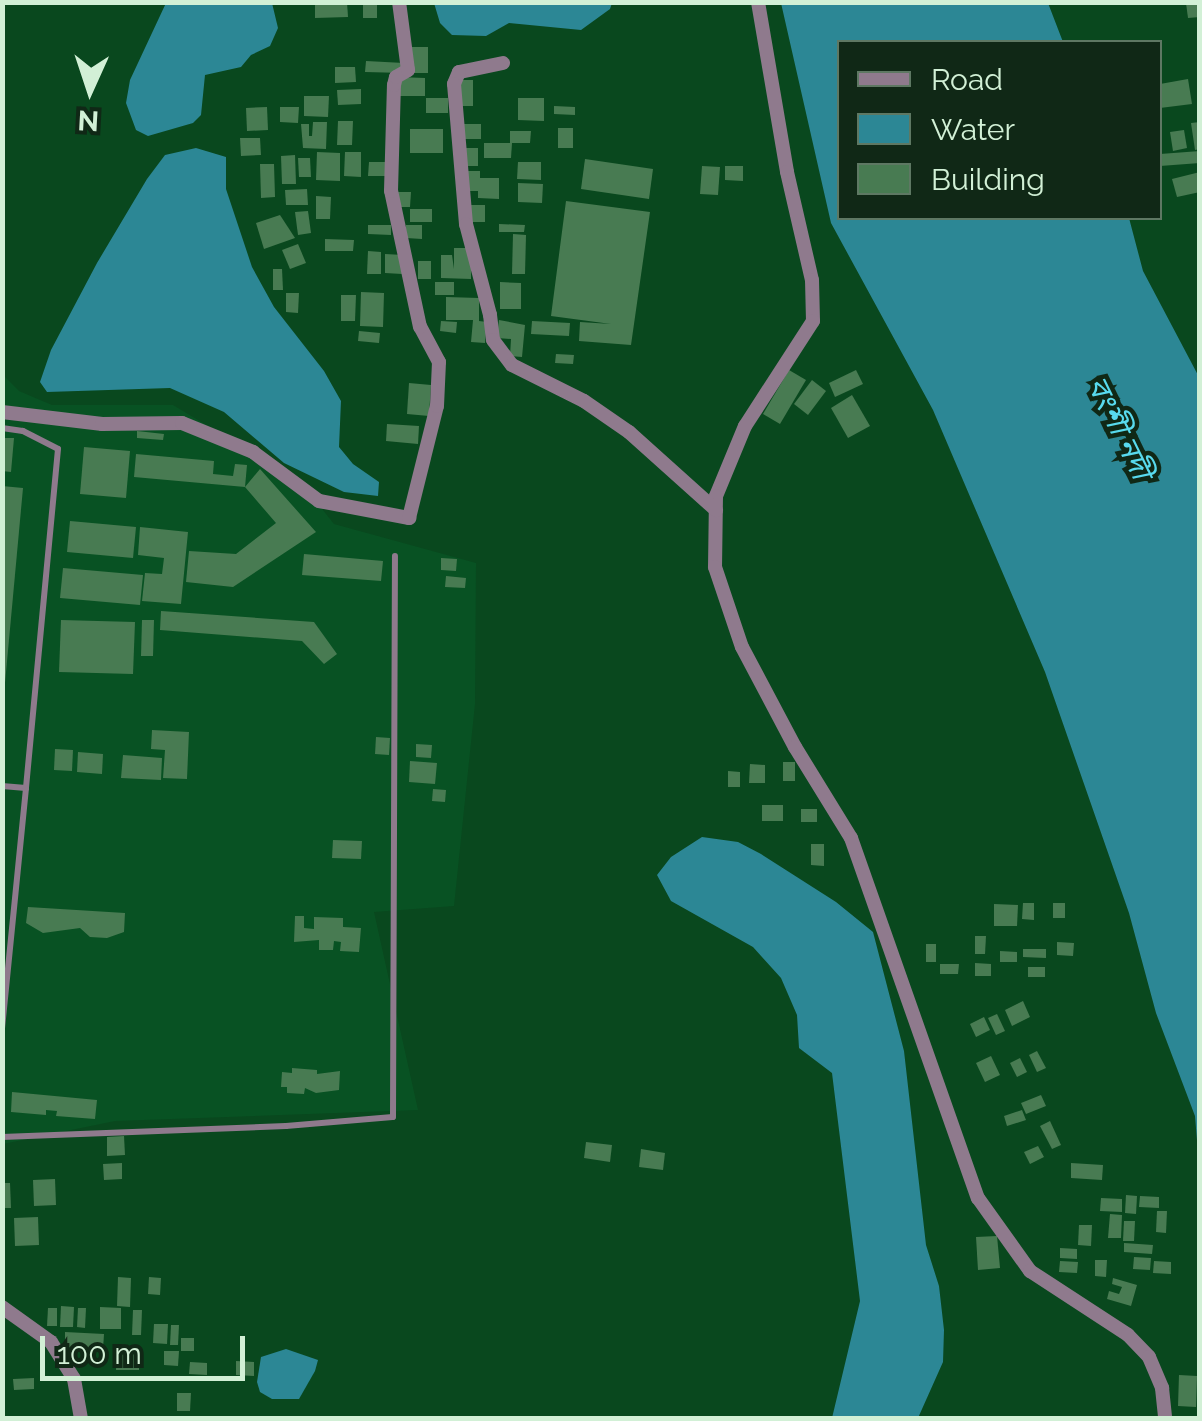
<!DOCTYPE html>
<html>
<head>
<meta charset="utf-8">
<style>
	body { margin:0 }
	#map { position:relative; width:1202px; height:1421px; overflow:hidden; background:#09481e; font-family:Raleway,"Noto Sans Bengali",sans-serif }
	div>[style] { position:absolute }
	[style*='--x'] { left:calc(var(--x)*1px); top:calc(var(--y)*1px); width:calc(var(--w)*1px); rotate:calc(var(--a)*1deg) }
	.built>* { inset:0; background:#085223 }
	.water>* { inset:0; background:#2c8795 }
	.building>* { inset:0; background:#487b52 }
	.service>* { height:6px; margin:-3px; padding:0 3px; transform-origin:3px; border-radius:3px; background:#8f7a8d }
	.minor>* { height:14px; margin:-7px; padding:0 7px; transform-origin:7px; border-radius:7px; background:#8f7a8d }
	span { translate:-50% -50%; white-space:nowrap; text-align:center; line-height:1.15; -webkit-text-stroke:9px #102816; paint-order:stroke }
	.water-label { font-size:30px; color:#58daee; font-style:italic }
	.frame { position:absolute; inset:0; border:5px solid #d2f0d6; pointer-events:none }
	.legend { position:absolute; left:837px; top:40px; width:325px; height:180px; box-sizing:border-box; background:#102816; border:2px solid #5e7863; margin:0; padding:12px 18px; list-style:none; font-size:30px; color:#d2f0d6 }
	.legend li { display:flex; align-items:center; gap:20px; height:50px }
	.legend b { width:50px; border:2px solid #5e7863 }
	.north { position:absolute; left:40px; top:40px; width:100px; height:100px; -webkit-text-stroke:8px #102816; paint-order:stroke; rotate:183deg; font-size:28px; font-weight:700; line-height:40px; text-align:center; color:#d2f0d6 }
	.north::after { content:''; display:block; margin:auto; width:35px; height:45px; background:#d2f0d6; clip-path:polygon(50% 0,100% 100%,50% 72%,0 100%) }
	.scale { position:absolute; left:40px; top:1336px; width:205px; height:45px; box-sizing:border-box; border:5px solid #d2f0d6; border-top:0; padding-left:12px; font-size:30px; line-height:35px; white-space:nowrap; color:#d2f0d6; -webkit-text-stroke:8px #102816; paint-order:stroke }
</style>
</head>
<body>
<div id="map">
	<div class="built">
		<i style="clip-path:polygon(2px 374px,19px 391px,52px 405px,173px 405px,300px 481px,334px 524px,476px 563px,475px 704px,454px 906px,374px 912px,418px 1110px,115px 1121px,3px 1144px)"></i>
	</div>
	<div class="water">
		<i style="clip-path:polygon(166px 3px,272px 3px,278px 28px,270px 46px,251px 55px,241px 67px,205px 75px,201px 115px,193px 123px,148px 136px,136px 130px,126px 103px,130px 80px)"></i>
		<i style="clip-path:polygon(434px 3px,434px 2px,612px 3px,610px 9px,581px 30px,509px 23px,486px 36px,452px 35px,440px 23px)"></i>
		<i style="clip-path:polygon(781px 3px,1048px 3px,1063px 42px,840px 42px,840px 218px,1129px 218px,1143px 271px,1199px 377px,1199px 1165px,1195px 1116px,1156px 1013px,1129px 913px,1045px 672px,933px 410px,831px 223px)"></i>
		<i style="clip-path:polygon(196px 148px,226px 157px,226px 189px,252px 267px,274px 307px,324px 371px,341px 401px,339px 447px,353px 464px,379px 482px,378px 496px,344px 492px,284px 463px,224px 412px,170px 388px,47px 392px,40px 382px,51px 350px,97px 263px,147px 179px,165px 155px)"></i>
		<i style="clip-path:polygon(702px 837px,738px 842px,761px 854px,836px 902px,873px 932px,904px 1051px,926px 1245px,939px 1286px,944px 1330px,943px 1362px,918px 1418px,832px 1418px,860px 1301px,832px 1073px,799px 1048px,797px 1015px,781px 978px,753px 947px,671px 901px,657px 875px,671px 857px)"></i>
		<i style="clip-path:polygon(286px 1349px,318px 1360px,315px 1371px,299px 1399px,272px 1399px,260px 1392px,257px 1382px,261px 1357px)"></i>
	</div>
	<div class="building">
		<i style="clip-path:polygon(315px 2px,347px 2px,348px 17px,315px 18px)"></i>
		<i style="clip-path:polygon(1200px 2px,1200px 17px,1188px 18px,1186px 3px)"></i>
		<i style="clip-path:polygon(363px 3px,377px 3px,377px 18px,363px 18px)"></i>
		<i style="clip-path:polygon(411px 47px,428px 47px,428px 73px,411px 73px)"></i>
		<i style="clip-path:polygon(366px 61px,404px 63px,404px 73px,365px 72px)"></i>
		<i style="clip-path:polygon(335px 67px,355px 67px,356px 82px,335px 83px)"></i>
		<i style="clip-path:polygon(398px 77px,425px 78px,425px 96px,397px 96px)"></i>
		<i style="clip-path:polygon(1188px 79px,1192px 104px,1160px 108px,1160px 84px)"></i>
		<i style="clip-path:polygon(460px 80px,473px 80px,473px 106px,460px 106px)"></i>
		<i style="clip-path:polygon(361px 89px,361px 104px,338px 105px,337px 90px)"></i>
		<i style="clip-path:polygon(304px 96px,329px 96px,328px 117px,304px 116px)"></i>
		<i style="clip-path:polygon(426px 98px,448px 98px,448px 113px,426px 113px)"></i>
		<i style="clip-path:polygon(518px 98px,544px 98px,544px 121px,518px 120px)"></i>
		<i style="clip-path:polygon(554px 106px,575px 107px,575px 115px,554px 114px)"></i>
		<i style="clip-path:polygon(267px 107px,268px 130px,247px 131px,246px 108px)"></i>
		<i style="clip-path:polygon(280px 107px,299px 107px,298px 123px,280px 122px)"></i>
		<i style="clip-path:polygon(338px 121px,353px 121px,352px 145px,337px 145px)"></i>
		<i style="clip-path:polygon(313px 122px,327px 122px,326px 149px,303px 148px,301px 124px,309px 124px,309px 136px,312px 136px)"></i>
		<i style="clip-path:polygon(1200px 122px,1200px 149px,1195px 150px,1191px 123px)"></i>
		<i style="clip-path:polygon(463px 124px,481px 124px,481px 139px,463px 139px)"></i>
		<i style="clip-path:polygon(558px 128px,573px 128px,573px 148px,558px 148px)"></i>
		<i style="clip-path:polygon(410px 129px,443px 129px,443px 153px,410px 153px)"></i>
		<i style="clip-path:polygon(1184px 130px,1187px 148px,1173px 151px,1170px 132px)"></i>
		<i style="clip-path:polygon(510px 131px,531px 131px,530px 143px,510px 143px)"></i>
		<i style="clip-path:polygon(240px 138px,260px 138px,261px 155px,241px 156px)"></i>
		<i style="clip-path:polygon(484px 143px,512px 143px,511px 158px,484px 158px)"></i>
		<i style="clip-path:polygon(465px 148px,478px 148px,478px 166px,465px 166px)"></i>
		<i style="clip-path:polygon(1200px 151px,1200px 163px,1160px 166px,1160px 154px)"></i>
		<i style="clip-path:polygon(317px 152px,340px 153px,340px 181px,316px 180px)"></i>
		<i style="clip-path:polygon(345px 152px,361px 152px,361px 177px,344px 176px)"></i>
		<i style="clip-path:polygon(295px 155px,296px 184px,282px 184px,281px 156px)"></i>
		<i style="clip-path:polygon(298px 158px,310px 158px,311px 177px,299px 177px)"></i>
		<i style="clip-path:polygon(585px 159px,653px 169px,649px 199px,581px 189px)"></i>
		<i style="clip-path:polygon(369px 162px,387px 162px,386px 176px,368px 176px)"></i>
		<i style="clip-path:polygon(518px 162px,541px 162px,541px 180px,517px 179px)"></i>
		<i style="clip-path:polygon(260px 164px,274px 164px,275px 197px,261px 198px)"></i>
		<i style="clip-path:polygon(702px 166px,720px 167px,718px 195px,700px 194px)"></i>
		<i style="clip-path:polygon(725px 166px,743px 166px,743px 181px,725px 180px)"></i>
		<i style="clip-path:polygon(466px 171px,480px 171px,480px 178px,499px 178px,499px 199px,478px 198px,478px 191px,466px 191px)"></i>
		<i style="clip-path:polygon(1200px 172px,1200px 192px,1177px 197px,1172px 179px)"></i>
		<i style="clip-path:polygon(518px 183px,543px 184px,542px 203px,518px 202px)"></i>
		<i style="clip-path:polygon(307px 189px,308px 205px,286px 205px,285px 190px)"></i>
		<i style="clip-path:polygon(397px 192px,411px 192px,410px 207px,397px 207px)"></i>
		<i style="clip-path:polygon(316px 196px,331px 197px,330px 219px,316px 219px)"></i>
		<i style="clip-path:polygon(566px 201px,650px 212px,631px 345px,579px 341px,580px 322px,611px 324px,551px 316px)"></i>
		<i style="clip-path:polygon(469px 205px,485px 205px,485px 222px,469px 222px)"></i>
		<i style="clip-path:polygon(410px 209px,432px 209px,432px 222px,410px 222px)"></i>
		<i style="clip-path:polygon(308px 211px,311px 233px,298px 235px,295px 212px)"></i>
		<i style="clip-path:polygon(280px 215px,295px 238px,264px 249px,256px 223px)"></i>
		<i style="clip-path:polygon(499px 224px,525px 225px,524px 232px,499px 232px)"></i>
		<i style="clip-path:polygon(368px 225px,391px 225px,391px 235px,368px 234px)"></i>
		<i style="clip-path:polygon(406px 225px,422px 225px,422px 239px,406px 238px)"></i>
		<i style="clip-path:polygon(513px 234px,526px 235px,525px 274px,512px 274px)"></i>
		<i style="clip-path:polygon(325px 239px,354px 240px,353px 251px,325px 251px)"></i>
		<i style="clip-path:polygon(298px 244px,306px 263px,290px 269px,282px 250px)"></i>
		<i style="clip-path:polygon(454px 248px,471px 248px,471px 279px,441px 278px,441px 255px,452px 255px,454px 269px)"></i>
		<i style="clip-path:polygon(368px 251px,381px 252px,381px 274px,367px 274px)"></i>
		<i style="clip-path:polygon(385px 254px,403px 255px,402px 274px,385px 273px)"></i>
		<i style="clip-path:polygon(418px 261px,431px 261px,431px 279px,418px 279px)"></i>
		<i style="clip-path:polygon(273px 269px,282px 269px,283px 290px,273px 290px)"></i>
		<i style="clip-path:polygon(435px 282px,454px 282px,454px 295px,435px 295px)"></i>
		<i style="clip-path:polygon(500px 282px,521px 283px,521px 309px,500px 309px)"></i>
		<i style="clip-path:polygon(361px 292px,384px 293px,383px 327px,360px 326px)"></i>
		<i style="clip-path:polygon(286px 293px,299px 293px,298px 313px,286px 312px)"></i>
		<i style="clip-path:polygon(341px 295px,356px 295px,355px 321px,341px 321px)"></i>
		<i style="clip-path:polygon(446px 297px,479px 298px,479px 321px,487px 322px,485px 343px,471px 342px,473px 320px,446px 320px)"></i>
		<i style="clip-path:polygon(499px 320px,525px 325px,522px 357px,510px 356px,511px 339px,497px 338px)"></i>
		<i style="clip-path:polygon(441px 321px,457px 322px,456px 333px,440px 331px)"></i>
		<i style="clip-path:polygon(532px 321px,570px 323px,569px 336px,531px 334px)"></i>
		<i style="clip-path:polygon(359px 331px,380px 333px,379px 343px,358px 341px)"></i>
		<i style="clip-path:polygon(556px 354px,574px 355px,573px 364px,555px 363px)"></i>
		<i style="clip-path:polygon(789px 370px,806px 380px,780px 424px,763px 414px)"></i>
		<i style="clip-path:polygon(856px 370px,863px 384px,835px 397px,829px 383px)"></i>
		<i style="clip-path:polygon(812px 380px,826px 391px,808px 415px,794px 404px)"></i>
		<i style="clip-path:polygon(409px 383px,431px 385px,429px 416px,407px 414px)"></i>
		<i style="clip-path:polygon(852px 395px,870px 426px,848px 438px,831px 408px)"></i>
		<i style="clip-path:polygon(387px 424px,419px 426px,418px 444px,386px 441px)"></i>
		<i style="clip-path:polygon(137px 431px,164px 434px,163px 440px,137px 438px)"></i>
		<i style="clip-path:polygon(5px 438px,14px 438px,11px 472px,2px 471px)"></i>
		<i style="clip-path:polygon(84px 447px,130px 451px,126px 498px,80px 494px)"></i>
		<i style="clip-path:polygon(136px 454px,214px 461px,213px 474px,233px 476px,235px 464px,247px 465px,245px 487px,134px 477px)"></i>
		<i style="clip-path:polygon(260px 469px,316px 532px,233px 587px,186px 582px,189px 551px,236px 554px,276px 523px,245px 487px)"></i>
		<i style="clip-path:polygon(2px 486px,23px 488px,5px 683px,2px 683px)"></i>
		<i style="clip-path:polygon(70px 521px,136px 527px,133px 558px,67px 552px)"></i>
		<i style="clip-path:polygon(140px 527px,188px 532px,181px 604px,142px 601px,145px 573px,162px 574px,164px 558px,138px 555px)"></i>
		<i style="clip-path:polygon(304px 554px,383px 561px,381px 581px,302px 575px)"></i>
		<i style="clip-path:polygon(441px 558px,457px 559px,456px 571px,441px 570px)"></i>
		<i style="clip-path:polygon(63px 568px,143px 575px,140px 605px,60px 598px)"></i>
		<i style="clip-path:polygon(446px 576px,466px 578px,465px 588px,445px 587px)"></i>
		<i style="clip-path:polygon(161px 611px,314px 622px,337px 654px,324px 664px,302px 641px,160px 630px)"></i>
		<i style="clip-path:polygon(61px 620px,135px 622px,133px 674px,59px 672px)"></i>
		<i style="clip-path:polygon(142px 620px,154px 620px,153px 656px,141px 656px)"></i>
		<i style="clip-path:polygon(152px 730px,189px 732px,187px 779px,163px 778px,165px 750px,151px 749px)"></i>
		<i style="clip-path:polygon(376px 737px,390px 738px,389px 755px,375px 754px)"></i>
		<i style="clip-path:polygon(416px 744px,432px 745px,431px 758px,416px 757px)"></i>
		<i style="clip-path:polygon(55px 749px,73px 750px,72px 771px,54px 770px)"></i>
		<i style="clip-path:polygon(78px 752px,103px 754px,102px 774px,77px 772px)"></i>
		<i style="clip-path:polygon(123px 755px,162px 758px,161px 780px,121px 778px)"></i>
		<i style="clip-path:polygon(410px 761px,437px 763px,435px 784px,409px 782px)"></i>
		<i style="clip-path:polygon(783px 762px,795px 762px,795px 781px,783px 781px)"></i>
		<i style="clip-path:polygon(750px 764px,765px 765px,765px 783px,749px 783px)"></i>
		<i style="clip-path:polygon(728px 771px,740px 772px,740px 787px,728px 787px)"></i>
		<i style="clip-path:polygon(433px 789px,446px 790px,445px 802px,432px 801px)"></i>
		<i style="clip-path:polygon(762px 805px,783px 805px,783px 821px,762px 821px)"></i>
		<i style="clip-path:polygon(801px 809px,817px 809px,817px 822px,801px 822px)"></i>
		<i style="clip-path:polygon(333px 840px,362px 841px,361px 859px,332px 858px)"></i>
		<i style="clip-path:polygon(811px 844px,824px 844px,824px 866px,811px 865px)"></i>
		<i style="clip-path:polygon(1023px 903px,1034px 903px,1034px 920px,1022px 919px)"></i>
		<i style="clip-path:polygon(1053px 903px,1065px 903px,1065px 918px,1053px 918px)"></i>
		<i style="clip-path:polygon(994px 904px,1018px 905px,1017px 926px,994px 926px)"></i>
		<i style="clip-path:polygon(28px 907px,125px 913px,124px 932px,107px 938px,90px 937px,80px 928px,43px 933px,26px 923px)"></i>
		<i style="clip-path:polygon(295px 916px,304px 916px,304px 928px,314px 929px,314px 917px,343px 918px,343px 927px,361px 928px,359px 952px,340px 951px,341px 942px,334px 941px,333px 950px,319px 950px,319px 940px,294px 942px)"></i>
		<i style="clip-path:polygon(975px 936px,986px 936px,985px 954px,975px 954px)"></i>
		<i style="clip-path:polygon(1057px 942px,1074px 943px,1073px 956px,1057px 955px)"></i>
		<i style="clip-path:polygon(926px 944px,936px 944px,936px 962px,926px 962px)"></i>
		<i style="clip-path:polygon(1023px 949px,1046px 949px,1046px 958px,1023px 957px)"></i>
		<i style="clip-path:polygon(1000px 951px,1017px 952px,1017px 962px,1000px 962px)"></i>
		<i style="clip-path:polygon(975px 963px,991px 964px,991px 976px,975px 976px)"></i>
		<i style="clip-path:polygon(940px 964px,959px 964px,958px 974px,940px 974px)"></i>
		<i style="clip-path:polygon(1028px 967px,1045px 967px,1045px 977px,1028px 977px)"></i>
		<i style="clip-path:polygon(1023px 1001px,1030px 1017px,1012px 1026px,1005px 1010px)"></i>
		<i style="clip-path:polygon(997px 1014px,1005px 1031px,996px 1035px,988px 1018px)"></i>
		<i style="clip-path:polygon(984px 1017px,990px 1030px,976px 1037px,970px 1024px)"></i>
		<i style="clip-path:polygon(1037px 1051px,1046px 1068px,1037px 1072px,1029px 1055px)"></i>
		<i style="clip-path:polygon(991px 1056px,1000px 1075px,985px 1082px,976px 1063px)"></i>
		<i style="clip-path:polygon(1020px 1058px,1027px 1072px,1017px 1077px,1010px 1063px)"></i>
		<i style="clip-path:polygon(292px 1068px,317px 1070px,317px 1074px,340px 1071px,339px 1090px,316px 1093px,305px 1088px,304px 1094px,287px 1093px,287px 1087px,281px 1087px,282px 1072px,292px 1073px)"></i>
		<i style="clip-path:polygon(12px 1092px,97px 1100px,95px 1119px,56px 1116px,57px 1111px,46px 1110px,46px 1115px,11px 1112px)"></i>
		<i style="clip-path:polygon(1041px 1095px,1046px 1106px,1026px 1114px,1021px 1103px)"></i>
		<i style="clip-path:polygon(1022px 1110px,1026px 1120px,1007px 1126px,1004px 1116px)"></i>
		<i style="clip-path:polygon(1050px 1121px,1061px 1145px,1052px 1149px,1040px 1126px)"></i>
		<i style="clip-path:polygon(124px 1136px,125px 1155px,107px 1156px,107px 1137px)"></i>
		<i style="clip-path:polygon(586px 1142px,612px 1145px,610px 1162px,584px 1158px)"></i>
		<i style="clip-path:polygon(1038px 1146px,1044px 1157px,1030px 1164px,1024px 1152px)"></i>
		<i style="clip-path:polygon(641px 1149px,665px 1153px,663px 1170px,639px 1167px)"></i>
		<i style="clip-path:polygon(122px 1163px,122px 1179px,104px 1180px,103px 1164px)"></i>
		<i style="clip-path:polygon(1071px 1163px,1103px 1165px,1102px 1180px,1071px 1178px)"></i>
		<i style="clip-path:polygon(55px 1179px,56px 1205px,34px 1206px,33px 1180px)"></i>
		<i style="clip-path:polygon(2px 1183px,10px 1183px,11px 1208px,2px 1208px)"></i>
		<i style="clip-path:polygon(1126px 1195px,1137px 1196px,1136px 1214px,1125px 1213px)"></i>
		<i style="clip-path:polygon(1140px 1196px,1159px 1197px,1159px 1208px,1139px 1207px)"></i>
		<i style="clip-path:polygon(1101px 1198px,1122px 1199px,1122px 1212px,1100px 1211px)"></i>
		<i style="clip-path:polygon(1157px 1211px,1167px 1211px,1166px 1233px,1156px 1232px)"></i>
		<i style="clip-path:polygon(1110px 1214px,1122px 1215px,1121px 1238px,1108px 1238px)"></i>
		<i style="clip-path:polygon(38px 1217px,39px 1245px,15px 1246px,14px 1218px)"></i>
		<i style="clip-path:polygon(1124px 1221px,1135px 1221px,1134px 1241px,1123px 1241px)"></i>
		<i style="clip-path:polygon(1079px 1225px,1092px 1225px,1091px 1246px,1078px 1245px)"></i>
		<i style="clip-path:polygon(997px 1236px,1000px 1268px,978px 1270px,976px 1237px)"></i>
		<i style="clip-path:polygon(1124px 1243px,1153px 1245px,1152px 1254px,1124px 1252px)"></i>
		<i style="clip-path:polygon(1060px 1248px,1077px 1249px,1077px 1259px,1060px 1258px)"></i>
		<i style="clip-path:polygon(1134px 1257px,1151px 1258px,1150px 1270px,1133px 1269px)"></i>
		<i style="clip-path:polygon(1095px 1260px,1107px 1260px,1106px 1277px,1095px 1276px)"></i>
		<i style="clip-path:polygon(1060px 1261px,1078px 1262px,1077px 1273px,1059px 1272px)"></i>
		<i style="clip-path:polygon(1154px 1261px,1171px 1262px,1171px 1274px,1153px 1273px)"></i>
		<i style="clip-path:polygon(118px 1277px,131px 1278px,130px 1307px,117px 1306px)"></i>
		<i style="clip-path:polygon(149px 1277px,161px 1278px,160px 1295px,148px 1294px)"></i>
		<i style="clip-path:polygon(1113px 1278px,1137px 1285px,1131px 1306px,1107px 1299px,1109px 1291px,1119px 1294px,1122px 1287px,1112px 1284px)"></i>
		<i style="clip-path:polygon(61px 1306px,74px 1307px,73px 1327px,60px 1327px)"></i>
		<i style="clip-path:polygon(100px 1307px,121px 1308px,121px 1329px,100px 1329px)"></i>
		<i style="clip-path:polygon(48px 1308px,57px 1308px,57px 1326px,47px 1326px)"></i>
		<i style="clip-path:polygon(78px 1308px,86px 1308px,85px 1328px,77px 1327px)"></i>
		<i style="clip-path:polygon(133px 1310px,142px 1310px,141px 1335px,132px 1335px)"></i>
		<i style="clip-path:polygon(154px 1324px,168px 1324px,167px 1344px,153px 1343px)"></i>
		<i style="clip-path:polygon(171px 1325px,179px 1325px,178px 1345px,170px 1345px)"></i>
		<i style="clip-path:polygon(65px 1332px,104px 1334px,103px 1349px,65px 1347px)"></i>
		<i style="clip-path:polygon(181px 1338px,194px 1338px,194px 1351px,181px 1351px)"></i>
		<i style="clip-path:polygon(117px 1347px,139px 1347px,139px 1370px,116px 1370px)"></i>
		<i style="clip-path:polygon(164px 1351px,179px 1351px,178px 1366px,164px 1365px)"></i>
		<i style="clip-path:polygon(236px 1361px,254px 1362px,254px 1376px,236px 1375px)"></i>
		<i style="clip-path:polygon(190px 1362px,207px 1363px,207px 1375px,189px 1374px)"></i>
		<i style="clip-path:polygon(1179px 1375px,1197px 1376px,1196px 1407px,1178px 1406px)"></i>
		<i style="clip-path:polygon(34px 1378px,34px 1389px,14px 1390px,13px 1379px)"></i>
		<i style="clip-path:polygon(177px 1393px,191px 1393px,190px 1411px,177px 1411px)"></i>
	</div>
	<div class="service">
		<i style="--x:2;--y:428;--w:21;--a:8"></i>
		<i style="--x:23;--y:431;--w:39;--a:27"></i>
		<i style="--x:58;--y:449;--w:341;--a:95.4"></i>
		<i style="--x:2;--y:786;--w:24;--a:5"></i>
		<i style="--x:26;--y:788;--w:243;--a:95.7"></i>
		<i style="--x:2;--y:1137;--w:284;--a:-2.2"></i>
		<i style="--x:286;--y:1126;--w:107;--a:-4.8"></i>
		<i style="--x:393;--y:1117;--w:561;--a:-89.8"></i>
	</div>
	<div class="minor">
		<i style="--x:758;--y:2;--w:172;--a:80.3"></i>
		<i style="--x:787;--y:172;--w:111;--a:77"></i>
		<i style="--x:812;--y:280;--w:41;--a:88.6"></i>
		<i style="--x:813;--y:321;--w:125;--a:122.9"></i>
		<i style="--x:745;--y:426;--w:76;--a:112.5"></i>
		<i style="--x:716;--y:496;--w:71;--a:90.8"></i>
		<i style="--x:715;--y:567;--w:84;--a:71.4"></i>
		<i style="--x:742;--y:647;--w:113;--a:62.1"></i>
		<i style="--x:795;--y:747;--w:107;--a:58.4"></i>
		<i style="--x:851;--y:838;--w:382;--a:70.6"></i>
		<i style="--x:978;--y:1198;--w:90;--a:54.5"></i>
		<i style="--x:1030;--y:1271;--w:117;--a:33.1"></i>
		<i style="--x:1128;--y:1335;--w:30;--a:46"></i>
		<i style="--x:1149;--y:1357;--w:34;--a:67"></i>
		<i style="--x:1162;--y:1388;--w:30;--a:84"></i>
		<i style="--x:503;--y:63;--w:45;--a:168.4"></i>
		<i style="--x:459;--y:72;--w:13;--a:113"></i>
		<i style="--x:454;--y:84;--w:141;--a:85.1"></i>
		<i style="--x:466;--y:224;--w:94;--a:75.2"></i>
		<i style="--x:490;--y:315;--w:25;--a:83"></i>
		<i style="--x:493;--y:340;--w:31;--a:53"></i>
		<i style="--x:512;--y:365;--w:80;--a:26.6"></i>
		<i style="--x:584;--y:401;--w:55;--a:34.6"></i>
		<i style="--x:629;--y:432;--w:117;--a:41.9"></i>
		<i style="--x:2;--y:412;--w:101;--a:6.8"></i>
		<i style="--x:102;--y:424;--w:80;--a:-0.7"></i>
		<i style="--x:182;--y:423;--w:77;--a:22.2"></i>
		<i style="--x:253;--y:452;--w:82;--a:36.6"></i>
		<i style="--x:319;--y:501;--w:92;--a:10.7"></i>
		<i style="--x:409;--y:518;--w:115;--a:-76"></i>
		<i style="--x:437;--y:406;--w:44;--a:-87.4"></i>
		<i style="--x:439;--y:362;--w:40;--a:-118"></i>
		<i style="--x:420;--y:327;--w:139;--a:-102"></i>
		<i style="--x:391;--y:191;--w:106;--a:-88.4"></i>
		<i style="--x:394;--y:85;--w:8;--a:-76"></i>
		<i style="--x:396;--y:77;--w:14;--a:-30"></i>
		<i style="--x:408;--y:70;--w:69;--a:-97.5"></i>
		<i style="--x:2;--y:1307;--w:60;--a:35.5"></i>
		<i style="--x:51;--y:1342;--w:44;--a:58.1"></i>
		<i style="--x:74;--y:1379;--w:40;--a:80"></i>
	</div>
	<div class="water-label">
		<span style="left:1119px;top:428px;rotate:64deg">বংশী নদী</span>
	</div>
	<div class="frame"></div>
	<ul class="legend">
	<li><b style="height:12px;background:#8f7a8d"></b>Road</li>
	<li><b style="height:28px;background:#2c8795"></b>Water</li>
	<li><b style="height:28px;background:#487b52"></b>Building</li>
	</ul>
	<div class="north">N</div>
	<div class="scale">100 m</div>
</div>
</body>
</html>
